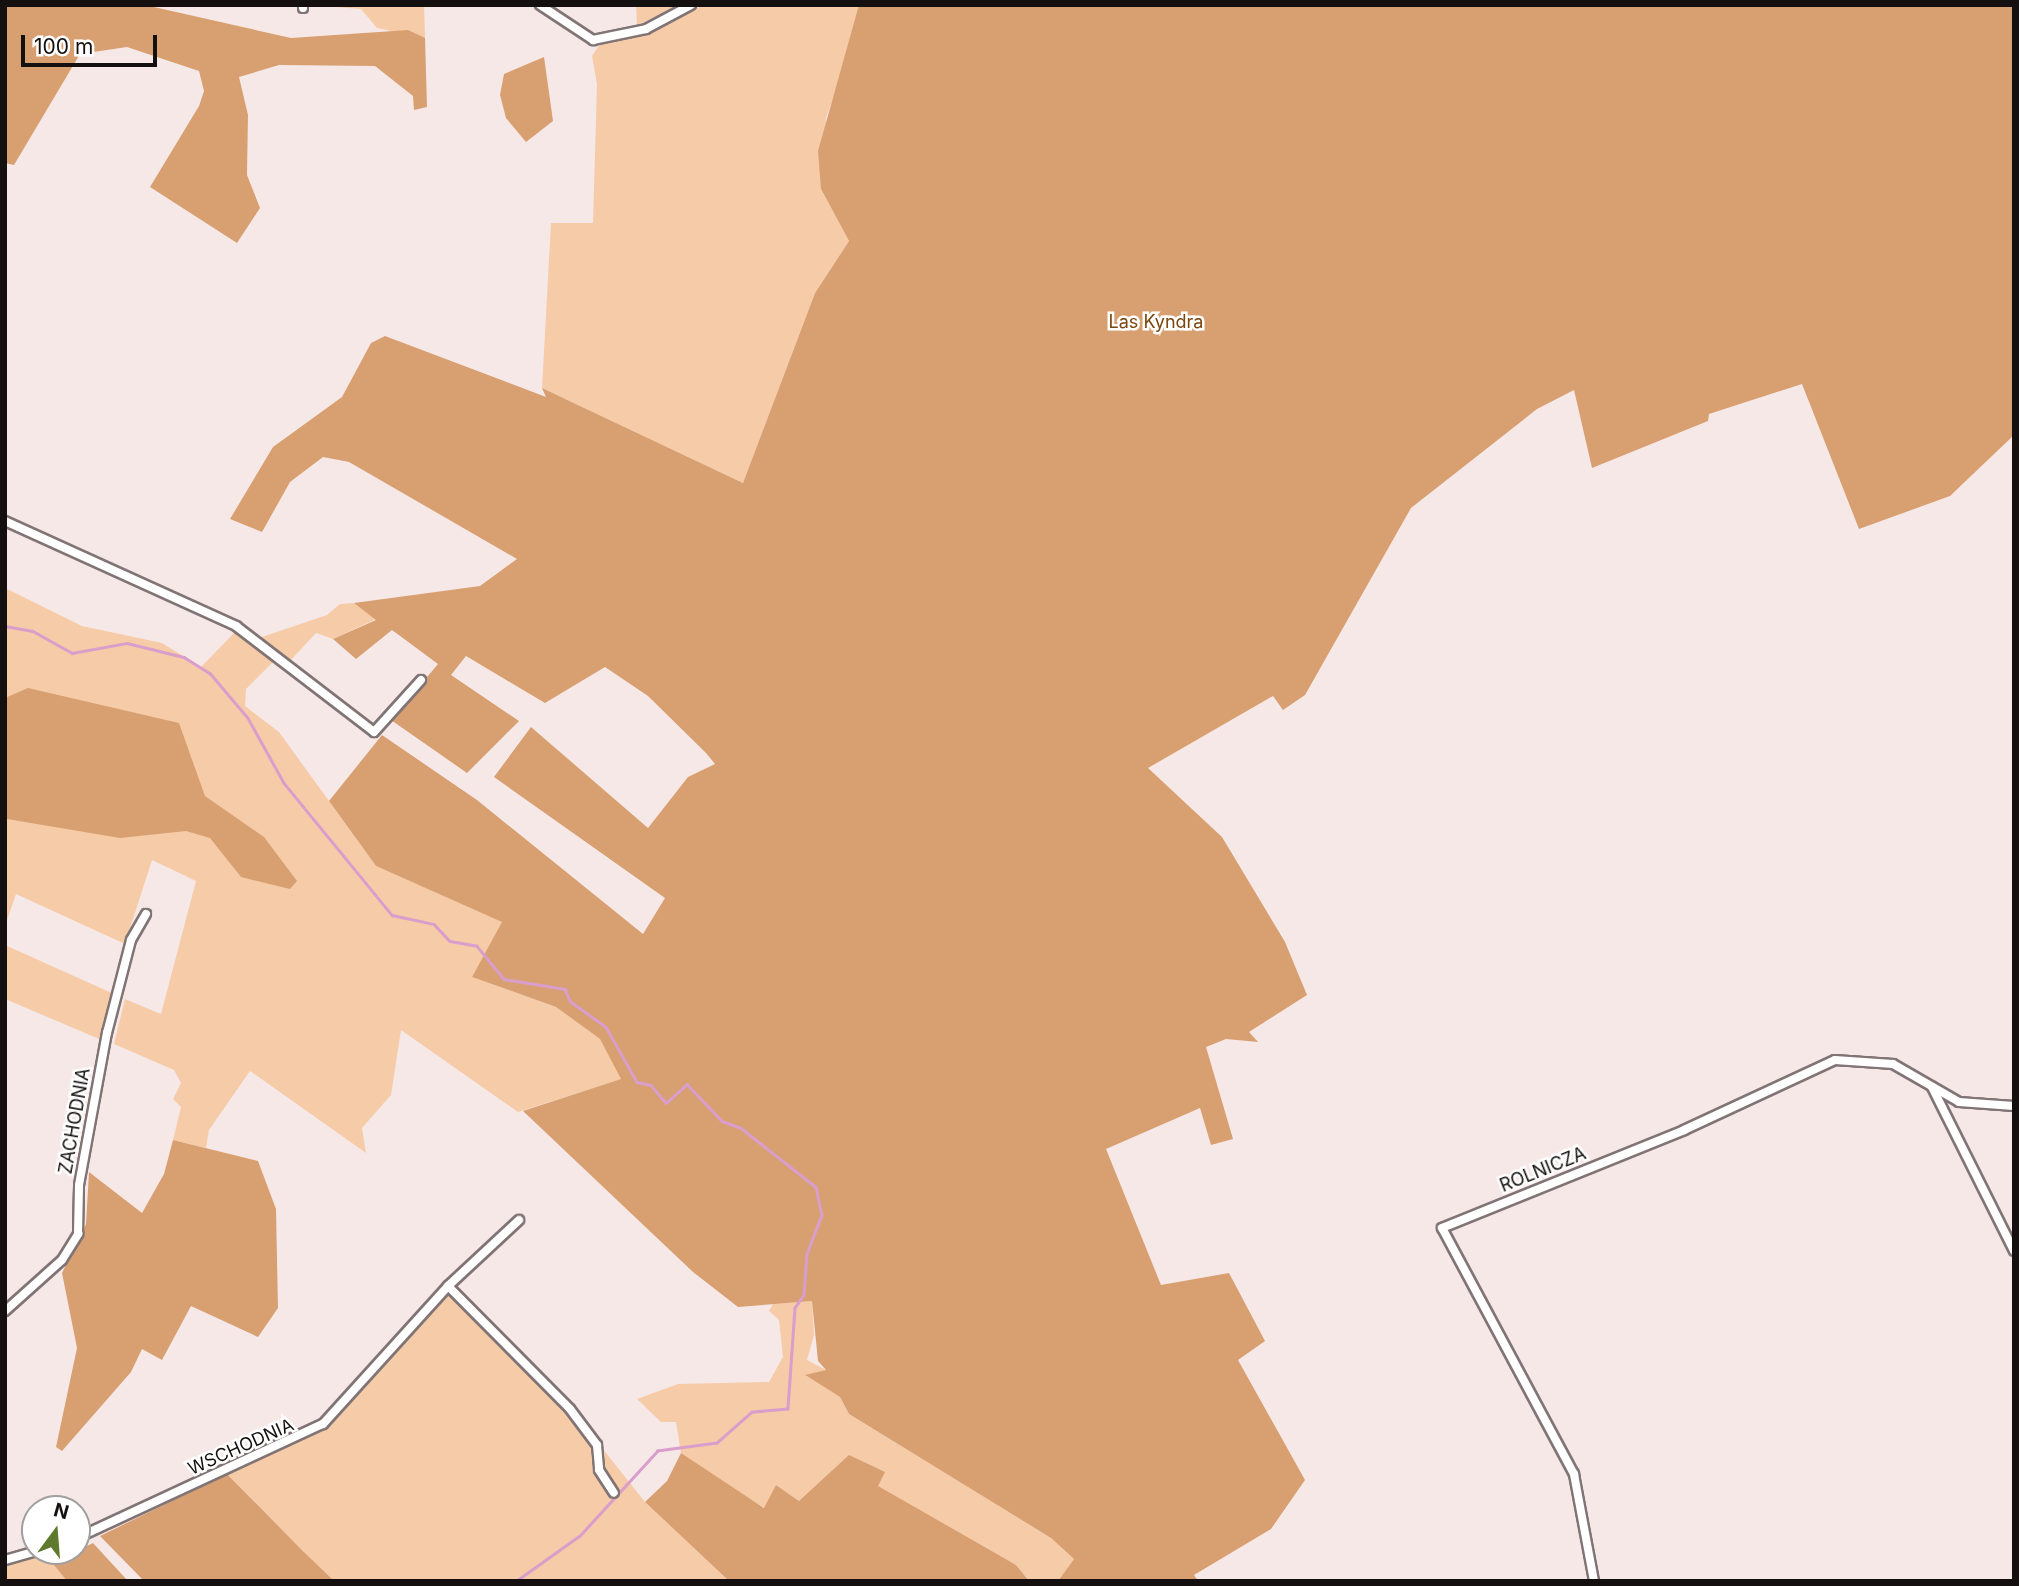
<!DOCTYPE html>
<html>
<head>
<meta charset="utf-8">
<style>
	body { margin:0 }
	#map { position:relative; width:2019px; height:1586px; overflow:hidden; background:#f7e8e8; font-family:Inter,sans-serif }
	div>[style] { position:absolute }
	[style*='--x'] { left:calc(var(--x)*1px); top:calc(var(--y)*1px); width:calc(var(--w)*1px); rotate:calc(var(--a)*1deg) }
	.green>* { inset:0; background:#f6cba8 }
	.forest>* { inset:0; background:#d8a071 }
	.stream>* { height:2.5px; margin:-1.25px; padding:0 1.25px; transform-origin:1.25px; border-radius:1.25px; background:#d99ecb }
	.roads { filter:drop-shadow(2px 0 #817474) drop-shadow(-2px 0 #817474) drop-shadow(0 2px #817474) drop-shadow(0 -2px #817474) }
	.street>* { height:8px; margin:-4px; padding:0 4px; transform-origin:4px; border-radius:4px; background:#fff }
	span { translate:-50% -50%; white-space:nowrap; text-align:center; line-height:1.15; -webkit-text-stroke:5px #fff; paint-order:stroke }
	.park-label { font-size:18px; color:#7a460d }
	.street-label { font-size:18px; color:#151010 }
	.frame { position:absolute; inset:0; border:7px solid #151010; pointer-events:none }
	.north { position:absolute; left:21px; top:1495px; width:70px; height:70px; box-sizing:border-box; background:#fff; border:2px solid #a19f9f; border-radius:50%; rotate:16deg; font-size:19px; font-weight:700; line-height:28px; text-align:center; color:#151010 }
	.north::after { content:''; display:block; margin:auto; width:24px; height:32px; background:#607a2d; clip-path:polygon(50% 0,100% 100%,50% 72%,0 100%) }
	.scale { position:absolute; left:21px; top:35px; width:136px; height:32px; box-sizing:border-box; border:4px solid #151010; border-top:0; padding-left:9px; font-size:21px; line-height:24px; white-space:nowrap; color:#151010; -webkit-text-stroke:5px #fff; paint-order:stroke }
</style>
</head>
<body>
<div id="map">
	<div class="green">
		<i style="clip-path:polygon(309px 5px,424px 5px,425px 38px,377px 28px,361px 9px)"></i>
		<i style="clip-path:polygon(636px 5px,682px 5px,637px 25px)"></i>
		<i style="clip-path:polygon(703px 5px,859px 5px,861px 17px,826px 118px,821px 189px,849px 241px,815px 293px,743px 483px,542px 388px,551px 223px,593px 223px,597px 84px,592px 56px,600px 44px,648px 33px)"></i>
		<i style="clip-path:polygon(5px 588px,82px 626px,162px 643px,201px 667px,234px 633px,259px 638px,327px 615px,340px 604px,354px 603px,376px 619px,333px 639px,316px 633px,288px 663px,274px 661px,246px 689px,245px 706px,279px 732px,376px 866px,503px 922px,472px 977px,556px 1007px,600px 1039px,622px 1079px,518px 1112px,401px 1030px,391px 1095px,362px 1128px,366px 1153px,250px 1071px,209px 1130px,206px 1148px,173px 1140px,181px 1107px,173px 1099px,181px 1083px,174px 1070px,114px 1044px,125px 999px,161px 1014px,196px 881px,152px 860px,125px 944px,16px 894px,5px 926px)"></i>
		<i style="clip-path:polygon(5px 945px,114px 994px,104px 1041px,5px 999px)"></i>
		<i style="clip-path:polygon(453px 1285px,571px 1409px,645px 1502px,729px 1581px,333px 1581px,227px 1474px,311px 1436px,346px 1407px)"></i>
		<i style="clip-path:polygon(812px 1301px,814px 1335px,807px 1360px,826px 1370px,806px 1376px,840px 1397px,849px 1414px,1051px 1538px,1074px 1559px,1058px 1581px,1029px 1581px,1016px 1565px,954px 1533px,799px 1501px,776px 1485px,765px 1508px,690px 1462px,681px 1453px,676px 1422px,661px 1422px,637px 1399px,678px 1384px,769px 1382px,783px 1357px,779px 1320px,769px 1311px,773px 1304px)"></i>
		<i style="clip-path:polygon(44px 1553px,67px 1581px,5px 1581px,5px 1565px)"></i>
	</div>
	<div class="forest">
		<i style="clip-path:polygon(5px 5px,145px 5px,291px 38px,408px 30px,425px 38px,427px 107px,414px 110px,413px 96px,375px 66px,279px 65px,239px 77px,248px 115px,247px 175px,260px 208px,237px 243px,150px 187px,199px 106px,204px 91px,199px 71px,127px 47px,80px 54px,14px 165px,5px 163px)"></i>
		<i style="clip-path:polygon(859px 5px,2014px 5px,2014px 435px,1950px 496px,1859px 529px,1802px 384px,1709px 414px,1708px 421px,1592px 468px,1574px 390px,1537px 409px,1411px 508px,1305px 695px,1283px 710px,1273px 696px,1148px 768px,1222px 837px,1285px 942px,1307px 995px,1249px 1032px,1258px 1042px,1226px 1039px,1206px 1047px,1233px 1139px,1211px 1145px,1200px 1108px,1106px 1149px,1161px 1285px,1229px 1273px,1265px 1341px,1238px 1360px,1305px 1480px,1271px 1529px,1194px 1575px,1198px 1581px,1058px 1581px,1074px 1559px,1051px 1538px,849px 1414px,840px 1397px,805px 1375px,826px 1370px,818px 1361px,812px 1301px,738px 1307px,693px 1272px,523px 1111px,621px 1079px,600px 1039px,556px 1007px,472px 977px,502px 922px,376px 866px,329px 801px,382px 735px,477px 800px,643px 934px,665px 898px,494px 777px,531px 727px,648px 828px,688px 777px,715px 764px,706px 753px,648px 696px,605px 667px,545px 703px,466px 656px,451px 675px,519px 721px,467px 773px,391px 720px,438px 664px,392px 630px,356px 659px,333px 639px,376px 620px,354px 603px,480px 586px,517px 559px,349px 462px,323px 457px,290px 482px,262px 532px,230px 519px,273px 447px,342px 397px,371px 343px,385px 336px,546px 397px,542px 388px,743px 483px,815px 293px,849px 241px,821px 189px,818px 151px)"></i>
		<i style="clip-path:polygon(544px 57px,553px 121px,526px 142px,506px 118px,500px 95px,504px 74px)"></i>
		<i style="clip-path:polygon(28px 688px,179px 723px,205px 796px,264px 837px,297px 881px,290px 889px,241px 877px,210px 838px,186px 831px,120px 838px,7px 819px,5px 698px)"></i>
		<i style="clip-path:polygon(173px 1140px,258px 1161px,276px 1209px,278px 1308px,258px 1337px,191px 1306px,162px 1360px,142px 1349px,131px 1372px,62px 1451px,56px 1447px,77px 1348px,62px 1273px,86px 1224px,89px 1172px,142px 1213px,164px 1174px)"></i>
		<i style="clip-path:polygon(681px 1453px,764px 1508px,776px 1485px,799px 1501px,849px 1455px,885px 1472px,878px 1486px,1016px 1565px,1029px 1581px,729px 1581px,645px 1502px,667px 1481px)"></i>
		<i style="clip-path:polygon(227px 1474px,303px 1551px,334px 1581px,144px 1581px,100px 1536px)"></i>
		<i style="clip-path:polygon(93px 1543px,128px 1581px,67px 1581px,44px 1553px,77px 1551px)"></i>
	</div>
	<div class="stream">
		<i style="--x:5;--y:626;--w:28;--a:10"></i>
		<i style="--x:33;--y:631;--w:45;--a:29.4"></i>
		<i style="--x:72;--y:653;--w:56;--a:-10.3"></i>
		<i style="--x:127;--y:643;--w:59;--a:13.8"></i>
		<i style="--x:184;--y:657;--w:31;--a:32"></i>
		<i style="--x:210;--y:673;--w:59;--a:49.8"></i>
		<i style="--x:248;--y:718;--w:74;--a:61"></i>
		<i style="--x:284;--y:783;--w:171;--a:50.7"></i>
		<i style="--x:392;--y:915;--w:43;--a:12.1"></i>
		<i style="--x:434;--y:924;--w:23;--a:47"></i>
		<i style="--x:450;--y:941;--w:27;--a:10"></i>
		<i style="--x:477;--y:946;--w:43;--a:50.7"></i>
		<i style="--x:504;--y:979;--w:62;--a:9.3"></i>
		<i style="--x:565;--y:989;--w:13;--a:67"></i>
		<i style="--x:570;--y:1001;--w:44;--a:35.8"></i>
		<i style="--x:606;--y:1027;--w:63;--a:60.6"></i>
		<i style="--x:637;--y:1082;--w:14;--a:12"></i>
		<i style="--x:651;--y:1085;--w:23;--a:50"></i>
		<i style="--x:666;--y:1103;--w:28;--a:-42"></i>
		<i style="--x:687;--y:1084;--w:51;--a:46.6"></i>
		<i style="--x:722;--y:1121;--w:20;--a:20"></i>
		<i style="--x:741;--y:1128;--w:95;--a:38.2"></i>
		<i style="--x:816;--y:1187;--w:29;--a:78"></i>
		<i style="--x:822;--y:1215;--w:42;--a:111"></i>
		<i style="--x:807;--y:1254;--w:41;--a:94.2"></i>
		<i style="--x:804;--y:1295;--w:16;--a:125"></i>
		<i style="--x:795;--y:1308;--w:101;--a:94"></i>
		<i style="--x:788;--y:1409;--w:36;--a:175"></i>
		<i style="--x:752;--y:1412;--w:47;--a:138.5"></i>
		<i style="--x:717;--y:1443;--w:60;--a:172.3"></i>
		<i style="--x:658;--y:1451;--w:115;--a:132.5"></i>
		<i style="--x:580;--y:1536;--w:77;--a:144.5"></i>
	</div>
	<div class="roads">
		<div class="street">
			<i style="--x:540;--y:5;--w:64;--a:33.4"></i>
			<i style="--x:593;--y:40;--w:54;--a:-11.7"></i>
			<i style="--x:646;--y:29;--w:51;--a:-28.1"></i>
			<i style="--x:303;--y:8;--w:3;--a:-90"></i>
			<i style="--x:5;--y:521;--w:254;--a:24.4"></i>
			<i style="--x:236;--y:626;--w:174;--a:37.5"></i>
			<i style="--x:374;--y:732;--w:70;--a:-47.9"></i>
			<i style="--x:1932;--y:1087;--w:183;--a:63.4"></i>
			<i style="--x:448;--y:1286;--w:173;--a:45.2"></i>
			<i style="--x:570;--y:1409;--w:45;--a:53.1"></i>
			<i style="--x:597;--y:1445;--w:25;--a:85"></i>
			<i style="--x:599;--y:1470;--w:27;--a:57"></i>
			<i style="--x:5;--y:1311;--w:76;--a:-41.8"></i>
			<i style="--x:62;--y:1260;--w:31;--a:-58"></i>
			<i style="--x:78;--y:1234;--w:49;--a:-88.8"></i>
			<i style="--x:79;--y:1185;--w:155;--a:-79.6"></i>
			<i style="--x:107;--y:1033;--w:96;--a:-75.5"></i>
			<i style="--x:131;--y:940;--w:30;--a:-60"></i>
			<i style="--x:77;--y:1538;--w:271;--a:-24.9"></i>
			<i style="--x:323;--y:1424;--w:186;--a:-47.8"></i>
			<i style="--x:448;--y:1286;--w:97;--a:-42.9"></i>
			<i style="--x:5;--y:1560;--w:33;--a:-16"></i>
			<i style="--x:1594;--y:1581;--w:109;--a:-100.6"></i>
			<i style="--x:1574;--y:1474;--w:279;--a:-118.2"></i>
			<i style="--x:1442;--y:1228;--w:261;--a:-22"></i>
			<i style="--x:1684;--y:1130;--w:166;--a:-24.9"></i>
			<i style="--x:1835;--y:1060;--w:58;--a:3.9"></i>
			<i style="--x:1893;--y:1064;--w:76;--a:29.9"></i>
			<i style="--x:1959;--y:1102;--w:55;--a:4.2"></i>
		</div>
	</div>
	<div class="park-label">
		<span style="left:1156px;top:322px">Las Kyndra</span>
	</div>
	<div class="street-label">
		<span style="left:75px;top:1121px;rotate:-80deg">ZACHODNIA</span>
		<span style="left:1543px;top:1170px;rotate:-22deg">ROLNICZA</span>
		<span style="left:241px;top:1447px;rotate:-24deg">WSCHODNIA</span>
	</div>
	<div class="frame"></div>
	<div class="north">N</div>
	<div class="scale">100 m</div>
</div>
</body>
</html>
